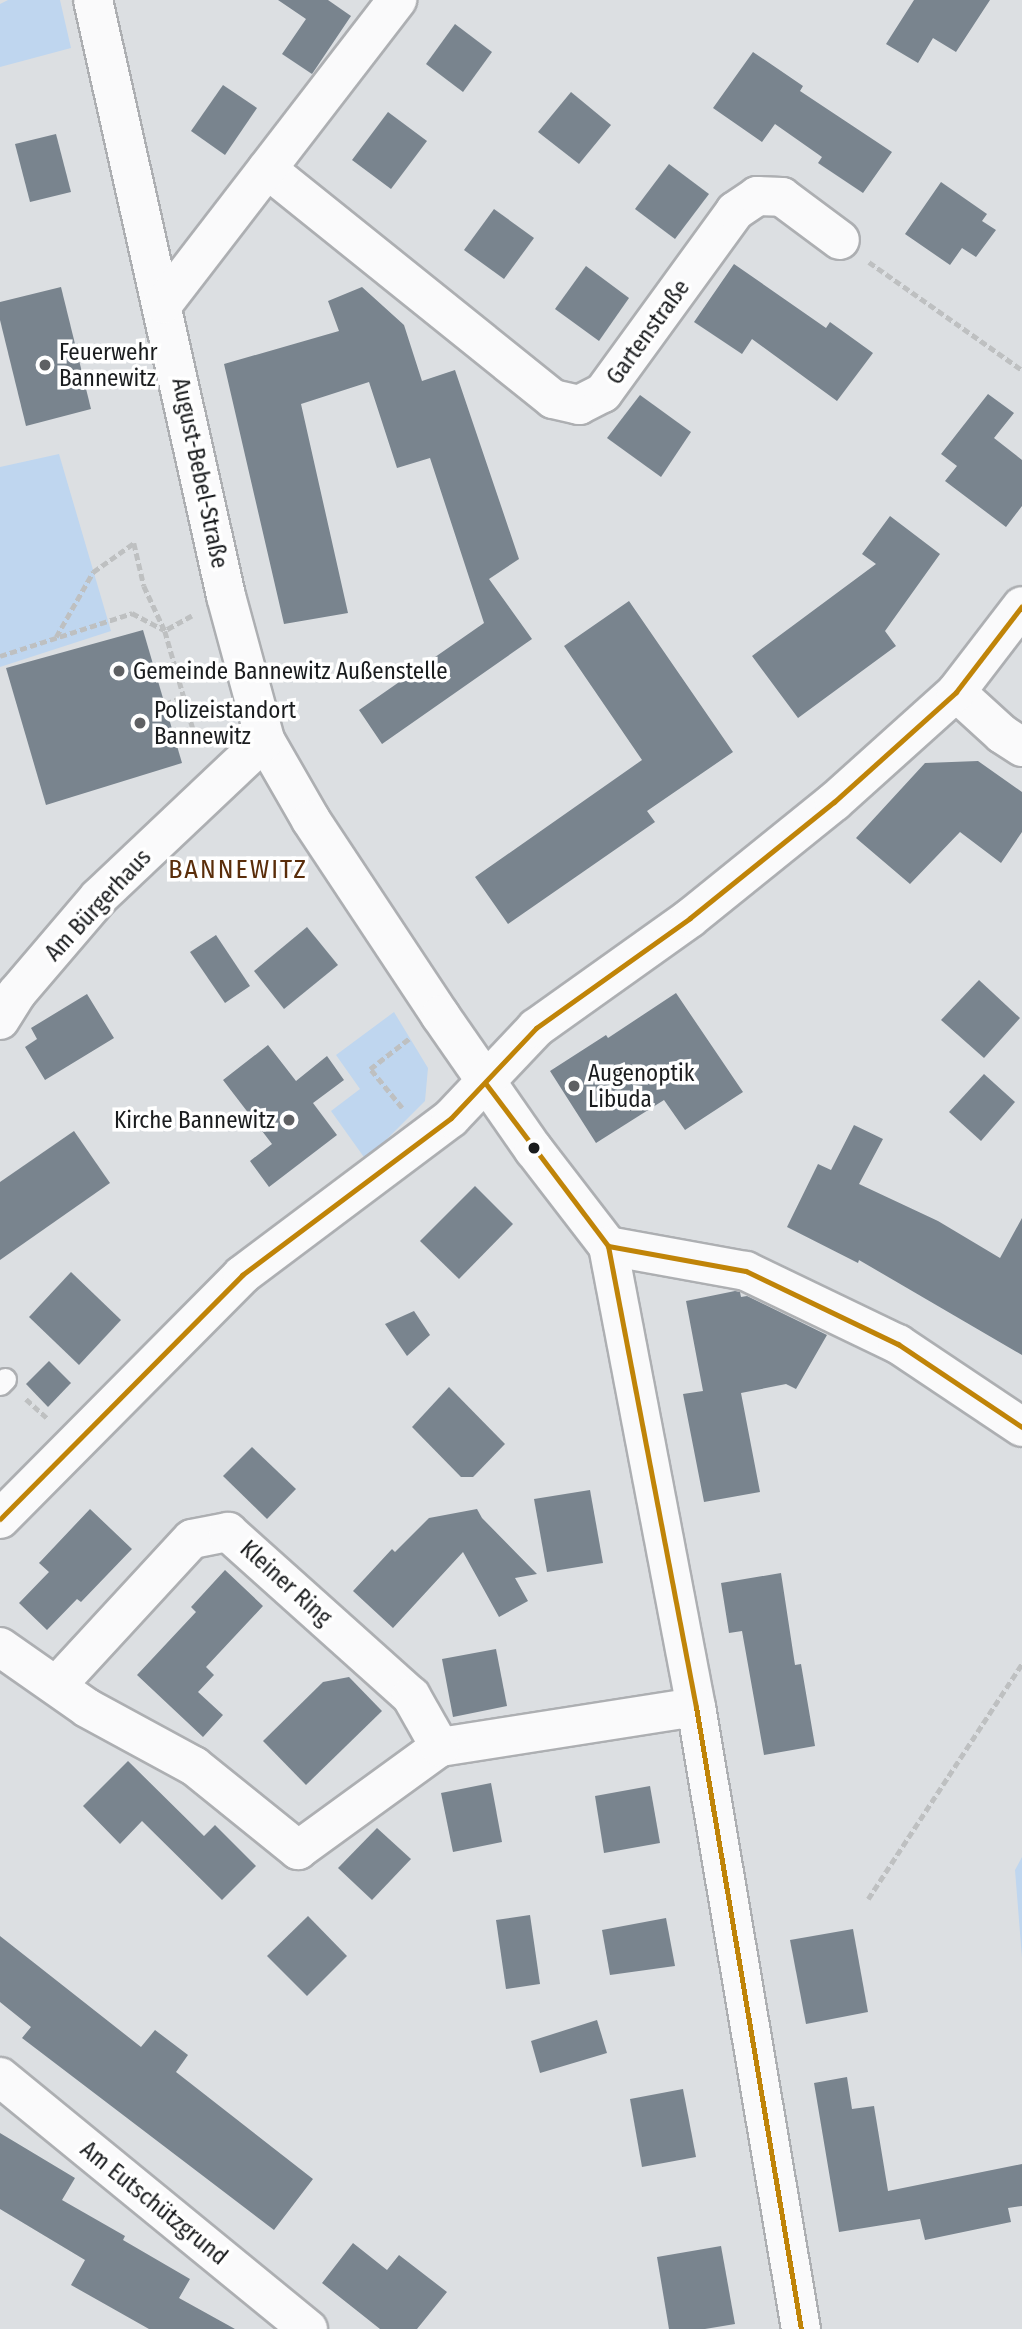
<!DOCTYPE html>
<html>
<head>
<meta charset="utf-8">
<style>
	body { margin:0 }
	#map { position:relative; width:1022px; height:2329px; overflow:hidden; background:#dcdfe2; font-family:"Fira Sans Condensed",sans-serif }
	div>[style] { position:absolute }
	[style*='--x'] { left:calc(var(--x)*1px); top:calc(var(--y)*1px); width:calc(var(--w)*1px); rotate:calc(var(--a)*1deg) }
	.green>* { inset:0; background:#bfd6ef }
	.building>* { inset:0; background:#79848e }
	.path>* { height:4.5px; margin-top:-2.25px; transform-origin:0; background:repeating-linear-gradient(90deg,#bec0c1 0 7px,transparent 0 10.5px) }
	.roads { filter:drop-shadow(2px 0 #adafb2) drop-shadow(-2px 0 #adafb2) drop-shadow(0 2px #adafb2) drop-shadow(0 -2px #adafb2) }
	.lane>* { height:21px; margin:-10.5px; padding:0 10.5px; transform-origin:10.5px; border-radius:10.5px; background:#fafafb }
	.street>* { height:38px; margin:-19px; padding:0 19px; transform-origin:19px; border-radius:19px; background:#fafafb }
	.bus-1>* { height:5px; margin:-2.5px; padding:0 2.5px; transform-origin:2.5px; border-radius:2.5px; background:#c08408 }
	.dots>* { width:19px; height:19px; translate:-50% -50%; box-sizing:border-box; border:4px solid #fff; border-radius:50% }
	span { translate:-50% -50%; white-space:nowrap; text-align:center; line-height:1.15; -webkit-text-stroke:7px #fff; paint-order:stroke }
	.street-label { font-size:23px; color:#1a1c1e }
	.poi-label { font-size:23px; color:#1a1c1e }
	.left { translate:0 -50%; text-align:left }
	.right { translate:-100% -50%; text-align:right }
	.quarter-label { font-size:26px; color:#5a2d0a; letter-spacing:2px }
</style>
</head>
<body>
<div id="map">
	<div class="green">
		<i style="clip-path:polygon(8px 0,60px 0,71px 48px,0 67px,0 4px)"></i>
		<i style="clip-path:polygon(59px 454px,111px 631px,0 667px,0 467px)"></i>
		<i style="clip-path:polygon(394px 1012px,428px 1068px,425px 1101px,366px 1160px,331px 1111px,360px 1089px,336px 1055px)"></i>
		<i style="clip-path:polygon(1022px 1857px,1022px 1958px,1015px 1870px)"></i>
	</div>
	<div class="building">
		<i style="clip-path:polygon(278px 0,328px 0,351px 16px,312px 74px,282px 54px,306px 19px)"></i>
		<i style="clip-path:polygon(914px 0,990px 0,956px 52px,933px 38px,918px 63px,886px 44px)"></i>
		<i style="clip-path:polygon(455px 24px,492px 52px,463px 92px,426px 64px)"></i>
		<i style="clip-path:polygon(753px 52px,803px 86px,800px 91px,892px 152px,863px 193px,818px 163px,822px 157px,775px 124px,762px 142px,713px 108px)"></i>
		<i style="clip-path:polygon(223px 85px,257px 108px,225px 155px,191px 131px)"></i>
		<i style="clip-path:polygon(571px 92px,611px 125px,579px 164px,538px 132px)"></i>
		<i style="clip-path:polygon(388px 112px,427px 141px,391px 189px,352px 160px)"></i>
		<i style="clip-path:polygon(56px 134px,71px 192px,30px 202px,15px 144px)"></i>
		<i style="clip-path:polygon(669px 164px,709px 194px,675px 239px,635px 209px)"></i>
		<i style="clip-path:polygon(941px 182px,987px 214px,982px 221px,996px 230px,976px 257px,962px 248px,950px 265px,905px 234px)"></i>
		<i style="clip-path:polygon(494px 209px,534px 238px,504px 279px,464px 250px)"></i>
		<i style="clip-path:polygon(734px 264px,826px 328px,830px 322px,873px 353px,837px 401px,752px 339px,742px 354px,694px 322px)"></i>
		<i style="clip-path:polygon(586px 266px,629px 298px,599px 341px,555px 309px)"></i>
		<i style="clip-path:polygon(61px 287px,91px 409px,26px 426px,0 320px,0 302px)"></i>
		<i style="clip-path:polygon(362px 287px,404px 325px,422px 381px,455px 370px,519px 559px,489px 579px,532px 639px,382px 744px,359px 710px,484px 623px,430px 458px,397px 468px,369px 382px,301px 404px,348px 613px,284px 624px,224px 364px,339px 331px,328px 301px)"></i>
		<i style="clip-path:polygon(988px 394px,1014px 413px,994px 438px,1022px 460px,1022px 506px,1006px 527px,945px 481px,957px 466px,941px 454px)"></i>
		<i style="clip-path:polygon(640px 395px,691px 432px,661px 477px,607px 438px)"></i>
		<i style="clip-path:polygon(890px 516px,940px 554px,885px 631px,896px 646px,798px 718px,752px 656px,876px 564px,862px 554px)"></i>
		<i style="clip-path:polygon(629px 601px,733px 752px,647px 811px,655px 822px,508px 924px,475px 877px,642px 760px,564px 646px)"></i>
		<i style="clip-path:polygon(143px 630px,182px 763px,46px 805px,6px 668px)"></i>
		<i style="clip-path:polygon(978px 761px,1022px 792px,1022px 832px,1001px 863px,960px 832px,910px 884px,856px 838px,925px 763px)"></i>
		<i style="clip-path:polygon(307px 927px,338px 965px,284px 1009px,254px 971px)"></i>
		<i style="clip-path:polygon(216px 935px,250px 986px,225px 1003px,190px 952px)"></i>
		<i style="clip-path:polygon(979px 980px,1020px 1018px,984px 1058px,941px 1020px)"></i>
		<i style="clip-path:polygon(676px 993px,743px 1092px,685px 1130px,664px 1100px,596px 1143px,550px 1071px,606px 1035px,608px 1038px)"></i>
		<i style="clip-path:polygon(87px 994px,114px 1038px,45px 1080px,25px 1047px,37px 1039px,31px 1028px)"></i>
		<i style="clip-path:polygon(268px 1045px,296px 1081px,327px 1056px,344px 1080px,313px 1103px,337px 1135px,269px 1187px,250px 1161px,272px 1144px,223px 1080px)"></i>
		<i style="clip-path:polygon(984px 1074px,1015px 1102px,981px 1141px,949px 1112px)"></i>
		<i style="clip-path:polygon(854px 1125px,883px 1139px,859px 1184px,938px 1221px,1000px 1258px,1022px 1218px,1022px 1355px,859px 1260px,858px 1263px,787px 1227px,818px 1164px,831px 1170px)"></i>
		<i style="clip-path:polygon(74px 1131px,110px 1183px,0 1260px,0 1182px)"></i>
		<i style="clip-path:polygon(475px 1186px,513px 1224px,459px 1279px,420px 1241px)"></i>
		<i style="clip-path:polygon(71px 1272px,121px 1320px,79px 1365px,29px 1317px)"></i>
		<i style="clip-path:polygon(735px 1291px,740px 1292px,741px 1297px,747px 1296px,827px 1335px,796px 1389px,786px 1384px,741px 1393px,760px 1492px,704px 1502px,683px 1394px,703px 1391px,686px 1301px)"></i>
		<i style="clip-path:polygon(414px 1311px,430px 1335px,407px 1356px,385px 1324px)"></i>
		<i style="clip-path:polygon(49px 1361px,71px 1383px,48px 1407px,26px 1384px)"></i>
		<i style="clip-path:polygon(449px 1387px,505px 1444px,473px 1477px,461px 1477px,412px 1427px)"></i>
		<i style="clip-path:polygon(252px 1447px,296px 1489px,267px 1519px,223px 1476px)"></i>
		<i style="clip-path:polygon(590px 1490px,603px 1563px,547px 1572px,534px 1499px)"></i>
		<i style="clip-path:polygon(90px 1509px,132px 1549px,81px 1602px,77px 1599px,47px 1630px,19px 1603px,49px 1572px,39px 1563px)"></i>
		<i style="clip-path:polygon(477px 1509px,482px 1518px,537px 1574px,515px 1578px,528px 1601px,499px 1617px,463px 1552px,393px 1628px,353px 1591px,392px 1549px,395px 1552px,429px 1518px)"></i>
		<i style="clip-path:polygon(225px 1570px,263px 1606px,206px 1667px,214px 1675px,198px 1692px,223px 1715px,203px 1737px,137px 1675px,196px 1612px,191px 1607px)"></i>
		<i style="clip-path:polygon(781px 1573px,795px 1665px,801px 1664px,815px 1746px,764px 1755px,742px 1631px,729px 1633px,721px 1583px)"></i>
		<i style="clip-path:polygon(496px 1649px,507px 1706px,453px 1717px,442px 1659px)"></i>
		<i style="clip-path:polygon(349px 1677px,382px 1711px,306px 1785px,263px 1741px,323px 1682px)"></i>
		<i style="clip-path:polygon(128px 1761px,204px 1836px,215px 1825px,256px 1866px,222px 1900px,142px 1821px,120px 1844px,83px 1806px)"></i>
		<i style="clip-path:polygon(491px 1783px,502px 1842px,453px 1852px,441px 1793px)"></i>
		<i style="clip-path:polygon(650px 1786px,660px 1843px,604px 1853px,595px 1796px)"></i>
		<i style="clip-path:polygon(377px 1828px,411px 1859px,372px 1900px,338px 1868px)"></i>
		<i style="clip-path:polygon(530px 1915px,540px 1984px,506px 1989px,496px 1920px)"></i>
		<i style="clip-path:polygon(308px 1916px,347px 1956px,307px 1996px,267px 1956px)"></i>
		<i style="clip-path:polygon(666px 1918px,675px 1966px,610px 1975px,602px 1930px)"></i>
		<i style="clip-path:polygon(853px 1929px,868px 2012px,806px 2024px,790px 1940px)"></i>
		<i style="clip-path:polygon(0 1936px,141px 2047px,155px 2030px,188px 2055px,176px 2072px,313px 2179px,274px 2230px,22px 2038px,31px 2027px,0 2002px)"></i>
		<i style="clip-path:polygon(597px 2020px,607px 2053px,540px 2073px,531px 2041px)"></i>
		<i style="clip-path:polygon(847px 2077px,852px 2109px,874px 2106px,888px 2191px,1022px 2164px,1022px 2206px,1008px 2208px,1011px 2222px,925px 2240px,920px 2219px,839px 2232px,814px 2083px)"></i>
		<i style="clip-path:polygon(683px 2089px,696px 2157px,642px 2167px,630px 2099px)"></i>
		<i style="clip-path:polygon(0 2133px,75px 2178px,62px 2200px,125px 2236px,123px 2240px,190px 2279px,179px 2298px,235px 2329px,149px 2329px,71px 2285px,85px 2260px,0 2209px)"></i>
		<i style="clip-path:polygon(353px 2243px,387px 2270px,399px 2255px,447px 2292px,417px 2329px,380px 2329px,322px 2283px)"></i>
		<i style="clip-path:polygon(721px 2246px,735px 2324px,705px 2329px,669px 2329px,657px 2257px)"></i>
	</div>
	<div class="path">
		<i style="--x:869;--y:262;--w:187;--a:35.2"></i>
		<i style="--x:192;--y:616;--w:31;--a:151"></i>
		<i style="--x:165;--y:631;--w:105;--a:74"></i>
		<i style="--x:194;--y:732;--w:16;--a:55"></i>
		<i style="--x:56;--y:637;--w:75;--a:-60.4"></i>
		<i style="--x:93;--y:572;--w:50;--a:-35.3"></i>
		<i style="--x:134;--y:543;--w:44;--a:76.9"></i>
		<i style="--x:144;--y:586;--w:50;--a:65"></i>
		<i style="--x:0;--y:656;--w:139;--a:-18"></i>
		<i style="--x:132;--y:613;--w:36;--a:28"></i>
		<i style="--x:165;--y:704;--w:19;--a:-21"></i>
		<i style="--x:402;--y:1108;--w:50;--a:-129.4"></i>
		<i style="--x:370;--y:1069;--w:52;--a:-38"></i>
		<i style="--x:26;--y:1399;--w:30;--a:42"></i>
		<i style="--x:868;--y:1899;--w:281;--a:-56.8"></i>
	</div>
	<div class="roads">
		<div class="lane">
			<i style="--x:0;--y:1384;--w:7;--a:-45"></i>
		</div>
		<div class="street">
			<i style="--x:93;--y:0;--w:611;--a:77.42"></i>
			<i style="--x:226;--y:596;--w:149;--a:74.8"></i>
			<i style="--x:265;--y:740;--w:92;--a:60.1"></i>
			<i style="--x:311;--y:820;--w:234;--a:56.5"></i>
			<i style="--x:440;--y:1015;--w:165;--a:55.2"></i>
			<i style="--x:534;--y:1150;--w:121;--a:52.4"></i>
			<i style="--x:608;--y:1246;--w:469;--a:79.2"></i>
			<i style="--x:696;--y:1707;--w:631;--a:80.42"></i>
			<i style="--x:267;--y:169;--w:367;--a:38.8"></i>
			<i style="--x:553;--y:399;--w:27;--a:13"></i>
			<i style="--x:579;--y:405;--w:27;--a:-27"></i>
			<i style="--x:603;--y:393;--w:225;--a:-54"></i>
			<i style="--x:735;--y:211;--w:27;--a:-34"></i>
			<i style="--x:757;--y:196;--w:25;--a:2"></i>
			<i style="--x:782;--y:197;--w:72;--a:36.6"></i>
			<i style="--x:163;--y:304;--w:384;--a:-52.4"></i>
			<i style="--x:956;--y:692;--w:62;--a:42.4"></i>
			<i style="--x:1002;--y:734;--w:24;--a:33"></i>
			<i style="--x:0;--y:1020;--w:32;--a:-58"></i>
			<i style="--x:17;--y:993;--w:126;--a:-49.5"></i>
			<i style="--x:99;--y:897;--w:228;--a:-43.4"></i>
			<i style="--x:608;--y:1246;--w:140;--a:10.3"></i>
			<i style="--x:746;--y:1271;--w:169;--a:25.7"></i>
			<i style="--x:898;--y:1344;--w:149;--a:33.8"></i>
			<i style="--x:0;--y:1519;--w:344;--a:-45.2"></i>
			<i style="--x:242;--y:1275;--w:261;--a:-36.9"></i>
			<i style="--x:451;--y:1118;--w:124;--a:-46.6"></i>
			<i style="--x:536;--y:1028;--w:189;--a:-35.5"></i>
			<i style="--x:690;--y:918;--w:185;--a:-38.9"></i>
			<i style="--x:834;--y:802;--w:164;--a:-42"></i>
			<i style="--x:956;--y:692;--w:108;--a:-52.5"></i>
			<i style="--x:0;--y:1647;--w:106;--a:35"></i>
			<i style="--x:87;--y:1708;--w:122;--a:28.5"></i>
			<i style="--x:194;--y:1766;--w:134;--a:38.9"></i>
			<i style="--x:298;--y:1850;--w:175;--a:-36"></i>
			<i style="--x:440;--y:1747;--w:259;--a:-8.9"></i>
			<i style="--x:58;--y:1684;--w:197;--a:-47.3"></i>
			<i style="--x:192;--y:1539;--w:37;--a:-11"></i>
			<i style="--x:228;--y:1532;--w:246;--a:41.9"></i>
			<i style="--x:411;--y:1696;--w:59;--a:60.4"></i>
			<i style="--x:0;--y:2077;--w:398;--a:39.3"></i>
		</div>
	</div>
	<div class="bus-1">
		<i style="--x:486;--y:1084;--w:203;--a:53"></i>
		<i style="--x:608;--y:1246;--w:469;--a:79.2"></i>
		<i style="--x:696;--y:1707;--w:631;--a:80.42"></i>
		<i style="--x:608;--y:1246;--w:140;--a:10.3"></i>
		<i style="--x:746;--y:1271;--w:169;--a:25.7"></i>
		<i style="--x:898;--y:1344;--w:149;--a:33.8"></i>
		<i style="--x:0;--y:1519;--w:344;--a:-45.2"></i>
		<i style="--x:242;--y:1275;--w:261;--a:-36.9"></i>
		<i style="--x:451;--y:1118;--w:124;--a:-46.6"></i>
		<i style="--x:536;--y:1028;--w:189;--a:-35.5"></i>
		<i style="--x:690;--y:918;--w:185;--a:-38.9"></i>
		<i style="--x:834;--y:802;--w:164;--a:-42"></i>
		<i style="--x:956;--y:692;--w:108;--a:-52.5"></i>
	</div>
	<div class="dots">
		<i style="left:45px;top:365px;background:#5e6063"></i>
		<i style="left:119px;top:671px;background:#5e6063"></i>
		<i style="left:140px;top:723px;background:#5e6063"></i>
		<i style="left:574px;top:1086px;background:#5e6063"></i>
		<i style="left:289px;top:1120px;background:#5e6063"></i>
		<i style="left:534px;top:1148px;background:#1a1c1e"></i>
	</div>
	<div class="street-label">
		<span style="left:648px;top:332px;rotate:-54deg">Gartenstraße</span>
		<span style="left:200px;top:473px;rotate:78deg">August-Bebel-Straße</span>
		<span style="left:98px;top:905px;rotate:-47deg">Am Bürgerhaus</span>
		<span style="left:286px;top:1583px;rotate:42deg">Kleiner Ring</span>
		<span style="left:154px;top:2203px;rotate:39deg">Am Eutschützgrund</span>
	</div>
	<div class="poi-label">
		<span class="left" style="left:59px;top:365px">Feuerwehr<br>Bannewitz</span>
		<span class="left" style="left:133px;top:671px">Gemeinde Bannewitz Außenstelle</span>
		<span class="left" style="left:154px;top:723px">Polizeistandort<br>Bannewitz</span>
		<span class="left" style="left:588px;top:1086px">Augenoptik<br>Libuda</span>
		<span class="right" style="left:275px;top:1120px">Kirche Bannewitz</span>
	</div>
	<div class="quarter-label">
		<span style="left:238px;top:870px">BANNEWITZ</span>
	</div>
</div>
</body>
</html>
